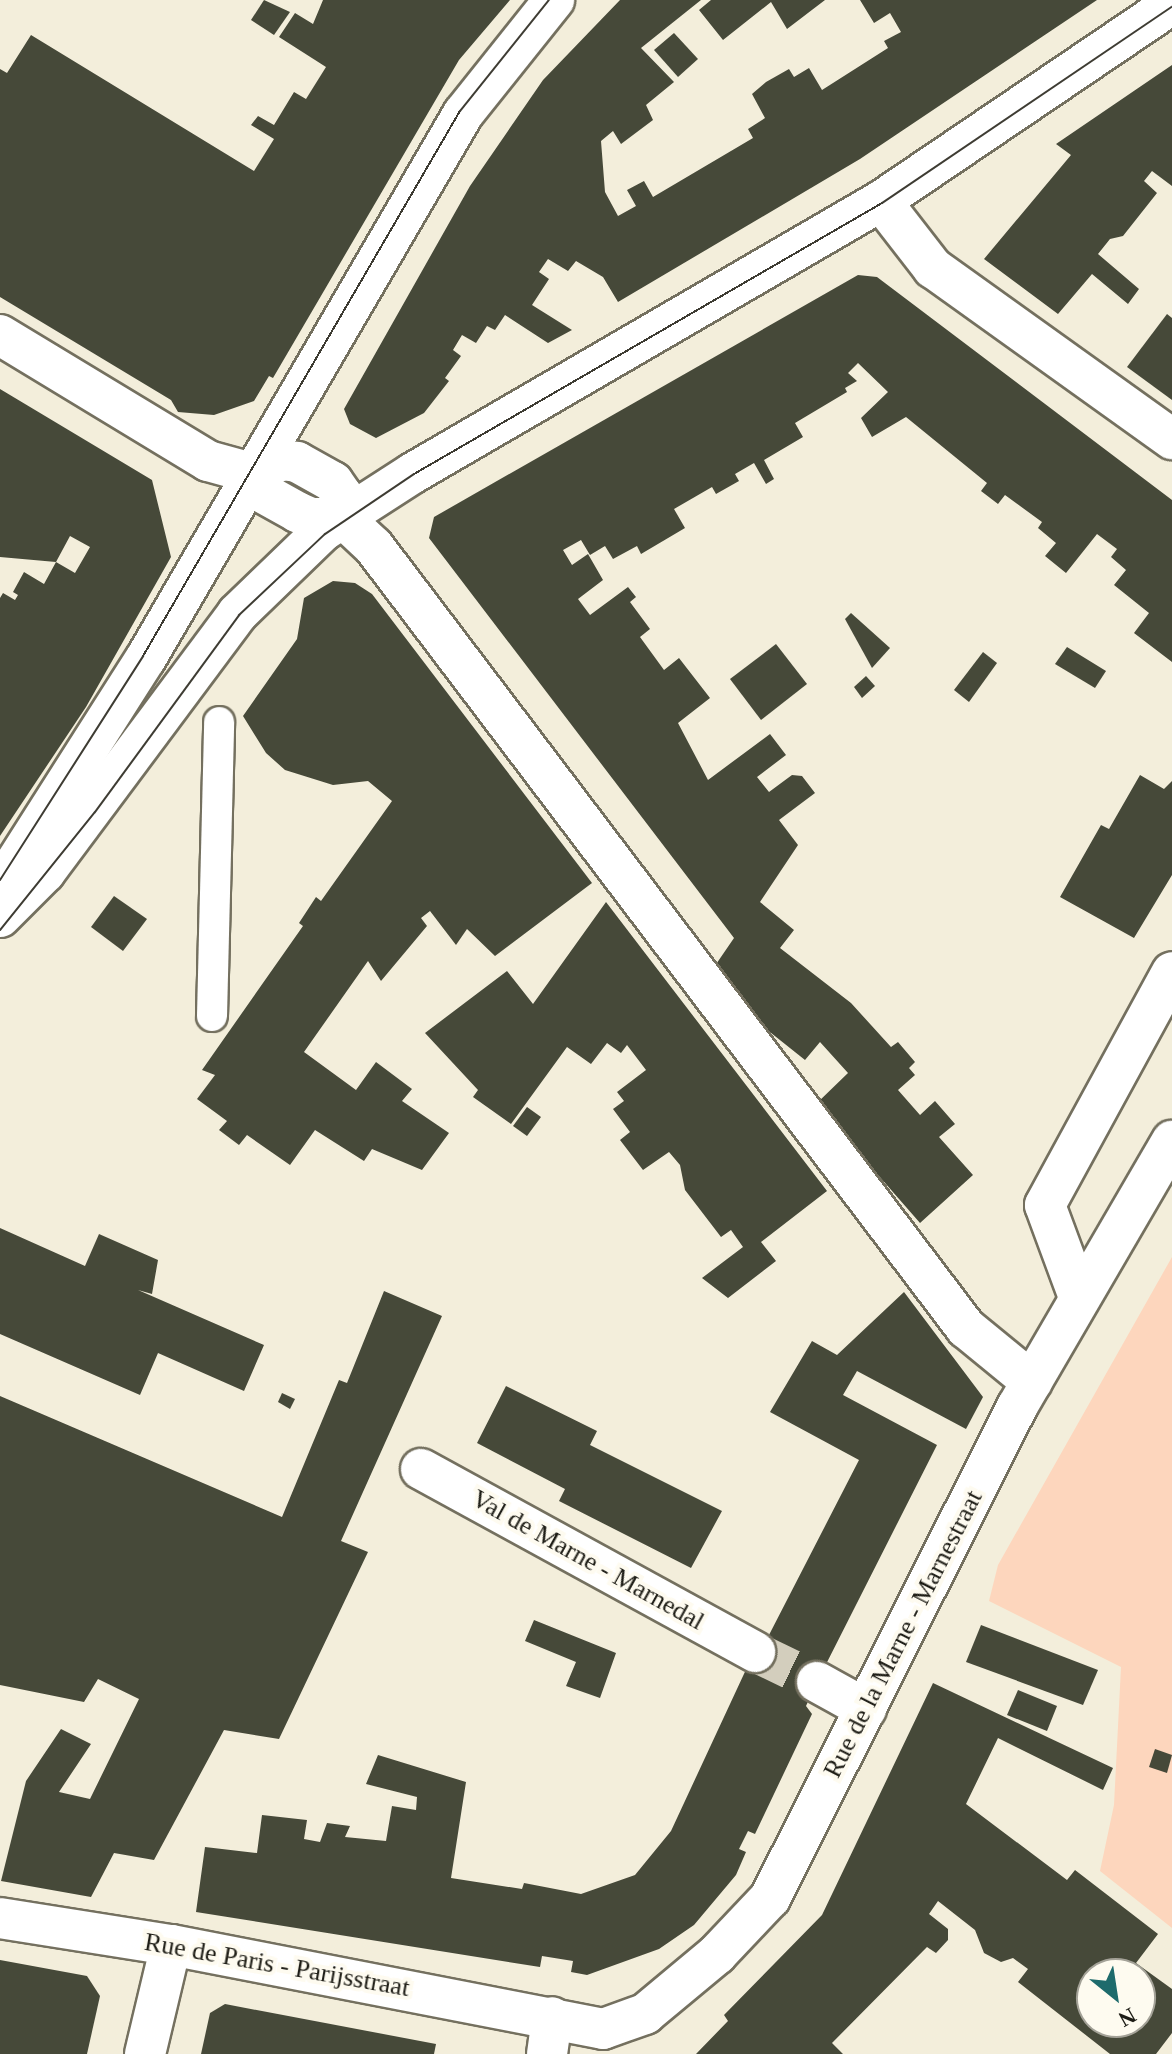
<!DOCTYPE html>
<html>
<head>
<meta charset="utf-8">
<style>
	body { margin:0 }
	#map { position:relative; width:1172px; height:2054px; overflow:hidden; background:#f3eedb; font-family:Georgia,serif }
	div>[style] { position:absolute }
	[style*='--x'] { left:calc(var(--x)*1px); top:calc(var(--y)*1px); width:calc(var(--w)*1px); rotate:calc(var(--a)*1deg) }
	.green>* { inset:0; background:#fdd6bd }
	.building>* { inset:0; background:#464939 }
	.minor-tunnel>* { height:40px; margin-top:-20px; transform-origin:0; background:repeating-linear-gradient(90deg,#d3cebd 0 40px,transparent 0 60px) }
	.roads { filter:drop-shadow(2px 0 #74705f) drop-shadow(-2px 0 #74705f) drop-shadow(0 2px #74705f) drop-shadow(0 -2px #74705f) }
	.pedestrian>* { height:30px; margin:-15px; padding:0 15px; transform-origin:15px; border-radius:15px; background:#fff }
	.minor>* { height:40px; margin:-20px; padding:0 20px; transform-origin:20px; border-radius:20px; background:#fff }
	.tram>* { height:2px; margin:-1px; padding:0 1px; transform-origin:1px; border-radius:1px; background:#3e3c33 }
	span { translate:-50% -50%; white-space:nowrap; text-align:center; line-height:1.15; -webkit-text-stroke:8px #fefbf0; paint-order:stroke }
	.street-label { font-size:26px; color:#1d1c15 }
	.north { position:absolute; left:1076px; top:1958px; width:80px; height:80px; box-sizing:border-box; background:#fefbf0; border:2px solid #a4a298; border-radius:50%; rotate:150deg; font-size:22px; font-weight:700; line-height:32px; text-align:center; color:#1d1c15 }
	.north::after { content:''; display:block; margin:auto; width:28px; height:36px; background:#1e6b6c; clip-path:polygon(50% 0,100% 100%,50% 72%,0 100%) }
</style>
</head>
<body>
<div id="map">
	<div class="green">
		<i style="clip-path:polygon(1172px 1257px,1172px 1928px,1100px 1871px,1114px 1805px,1121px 1667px,989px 1601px,998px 1565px)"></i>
	</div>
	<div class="building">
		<i style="clip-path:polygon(264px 0,290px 12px,274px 35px,251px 20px)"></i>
		<i style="clip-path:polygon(323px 0,510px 0,459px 60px,273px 378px,269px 376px,254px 401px,214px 415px,178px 412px,171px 400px,0 297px,0 69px,7px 73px,31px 35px,254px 171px,274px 139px,251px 125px,258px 116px,274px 125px,294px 92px,306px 99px,326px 67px,279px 37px,295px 13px,313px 24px)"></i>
		<i style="clip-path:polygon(620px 0,701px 0,641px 48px,674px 82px,646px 105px,653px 120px,621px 144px,613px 131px,601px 141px,605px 192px,618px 216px,636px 206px,627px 190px,644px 181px,653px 197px,753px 138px,748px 129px,765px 118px,752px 94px,766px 82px,789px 69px,794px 77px,809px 68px,822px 90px,888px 48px,884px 41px,901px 32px,890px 13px,874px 23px,860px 0,1097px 0,860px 159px,618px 302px,603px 277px,576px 261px,568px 271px,548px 259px,539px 272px,549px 279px,532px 305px,572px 330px,548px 343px,505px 315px,495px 330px,487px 326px,476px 343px,462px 335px,453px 350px,461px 356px,445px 378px,449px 381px,424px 413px,376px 438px,350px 424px,344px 409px,470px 186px,543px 80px)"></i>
		<i style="clip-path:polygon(711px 0,825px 0,787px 29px,771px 2px,723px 40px,699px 10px)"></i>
		<i style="clip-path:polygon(674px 33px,698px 59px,678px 77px,654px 50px)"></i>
		<i style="clip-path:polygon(1172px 65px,1172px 186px,1152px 171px,1144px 181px,1157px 193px,1123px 236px,1110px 239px,1098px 254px,1139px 289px,1128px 304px,1092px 274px,1058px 314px,984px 259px,1071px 155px,1056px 144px)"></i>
		<i style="clip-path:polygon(858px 275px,877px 277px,1172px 500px,1172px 662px,1134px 633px,1149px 613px,1114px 585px,1126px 570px,1111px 557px,1117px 549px,1097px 534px,1066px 573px,1045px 556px,1056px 543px,1038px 528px,1042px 522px,1005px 495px,998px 504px,981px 491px,987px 483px,906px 417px,872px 437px,861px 418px,888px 392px,858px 363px,848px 373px,857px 381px,845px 388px,847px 392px,795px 423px,803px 437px,764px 460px,774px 479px,766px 484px,754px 463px,735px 474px,739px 481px,716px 494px,712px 487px,674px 509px,685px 528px,641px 554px,637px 546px,613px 559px,605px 546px,590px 555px,581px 540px,563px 550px,572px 565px,588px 554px,603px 580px,578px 599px,590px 615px,628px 587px,636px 597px,630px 602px,650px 629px,640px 637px,664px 670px,679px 658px,710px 698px,678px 723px,708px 780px,770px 734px,786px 755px,757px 777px,769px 792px,792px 775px,802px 776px,815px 793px,779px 820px,798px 845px,760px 902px,794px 930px,780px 948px,851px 1003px,891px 1047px,898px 1042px,915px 1062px,909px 1068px,915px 1075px,898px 1090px,920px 1115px,935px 1101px,955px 1124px,939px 1137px,973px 1175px,920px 1223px,816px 1104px,848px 1073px,820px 1042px,805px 1060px,751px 1017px,710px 973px,734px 938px,429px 538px,434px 517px)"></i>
		<i style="clip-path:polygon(1167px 314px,1172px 318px,1172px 400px,1127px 367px)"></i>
		<i style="clip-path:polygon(0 389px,152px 480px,171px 557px,86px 707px,0 836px,0 598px,3px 593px,15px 600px,18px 595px,13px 592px,24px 572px,44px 584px,56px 562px,75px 573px,90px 547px,70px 536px,56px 562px,0 557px)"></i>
		<i style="clip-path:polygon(333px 581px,355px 583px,372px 594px,592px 883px,495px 956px,467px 929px,456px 945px,430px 911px,421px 918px,427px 926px,381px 981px,368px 961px,304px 1052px,356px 1090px,376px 1062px,412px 1089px,402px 1101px,449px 1133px,422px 1170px,372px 1149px,364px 1161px,315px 1130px,290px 1165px,247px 1135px,239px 1145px,219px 1130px,227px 1121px,197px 1099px,215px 1075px,202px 1070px,303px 926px,299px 923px,316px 897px,321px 901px,392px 801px,368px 781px,333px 785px,285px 770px,266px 753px,243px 716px,297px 639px,304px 598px)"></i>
		<i style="clip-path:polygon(851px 613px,890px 648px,872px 668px,845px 619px)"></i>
		<i style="clip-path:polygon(776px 644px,807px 684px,761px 720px,730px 679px)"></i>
		<i style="clip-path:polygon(1067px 647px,1106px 671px,1095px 688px,1055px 664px)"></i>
		<i style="clip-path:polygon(983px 652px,997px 663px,969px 702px,954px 690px)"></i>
		<i style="clip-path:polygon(866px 676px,875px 686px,862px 698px,854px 687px)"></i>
		<i style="clip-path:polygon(1140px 775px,1164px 789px,1172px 781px,1172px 875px,1134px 938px,1060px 897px,1101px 825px,1109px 829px)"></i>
		<i style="clip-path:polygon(114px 896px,147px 919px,123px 951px,91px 927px)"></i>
		<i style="clip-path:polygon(606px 902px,827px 1191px,761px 1242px,776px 1261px,728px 1298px,702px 1278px,743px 1247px,731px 1230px,721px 1237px,685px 1190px,680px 1165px,669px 1152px,643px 1170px,620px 1140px,630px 1132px,613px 1109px,624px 1101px,617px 1092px,646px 1070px,627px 1045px,621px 1053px,607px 1043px,591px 1064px,567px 1047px,511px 1124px,473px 1097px,478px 1090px,425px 1033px,507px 971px,533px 1004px)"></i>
		<i style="clip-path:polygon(527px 1107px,541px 1117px,527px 1136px,513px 1126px)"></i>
		<i style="clip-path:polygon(0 1228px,85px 1266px,99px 1234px,158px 1260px,152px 1294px,138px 1290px,264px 1345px,244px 1391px,158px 1353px,140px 1395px,0 1334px)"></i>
		<i style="clip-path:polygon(384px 1291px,442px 1316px,341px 1541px,368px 1552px,279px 1739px,224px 1730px,154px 1860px,114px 1853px,91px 1897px,1px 1881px,26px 1781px,61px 1729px,91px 1744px,59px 1792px,90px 1799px,139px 1699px,98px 1679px,84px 1702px,0 1685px,0 1396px,282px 1517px,339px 1380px,347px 1383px)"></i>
		<i style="clip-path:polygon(904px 1292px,983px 1397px,966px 1429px,857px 1371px,843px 1395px,937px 1445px,817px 1682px,806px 1706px,812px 1714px,755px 1834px,748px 1831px,739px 1849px,746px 1852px,736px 1875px,694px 1925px,659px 1949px,587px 1975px,571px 1972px,573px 1961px,542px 1956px,540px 1967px,196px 1912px,205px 1847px,257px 1853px,262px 1815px,307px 1820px,304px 1839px,320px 1842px,327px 1823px,350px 1826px,345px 1837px,386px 1841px,392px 1806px,416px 1810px,417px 1797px,366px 1784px,378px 1755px,466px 1782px,451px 1878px,522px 1889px,524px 1883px,581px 1894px,635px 1875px,671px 1831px,763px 1633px,769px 1635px,859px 1460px,770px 1412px,812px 1341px,837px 1355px)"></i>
		<i style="clip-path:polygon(506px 1386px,597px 1431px,590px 1445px,722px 1511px,691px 1568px,559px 1501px,565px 1489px,477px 1443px)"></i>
		<i style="clip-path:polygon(282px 1393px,295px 1399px,290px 1409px,278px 1402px)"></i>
		<i style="clip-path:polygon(534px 1620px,616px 1653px,600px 1698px,566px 1686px,576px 1662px,525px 1641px)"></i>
		<i style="clip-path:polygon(981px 1625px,1098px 1670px,1083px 1705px,966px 1662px)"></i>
		<i style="clip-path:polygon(evenodd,933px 1683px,1113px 1768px,1103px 1790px,998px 1738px,966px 1804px,1067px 1880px,1075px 1870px,1158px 1934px,1136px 1963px,1172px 1989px,1172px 2033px,1156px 2054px,1110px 2054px,1018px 1982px,1028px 1969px,1013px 1958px,1001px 1962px,984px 1953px,975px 1930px,938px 1901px,929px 1914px,948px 1929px,948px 1940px,936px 1953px,927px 1947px,832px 2043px,843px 2054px,696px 2054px,728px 2021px,724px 2015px,822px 1915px,933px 1683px,1092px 1974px,1140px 1974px,1140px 2022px,1092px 2022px,1092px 1974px)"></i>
		<i style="clip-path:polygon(1018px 1690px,1057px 1706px,1047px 1731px,1007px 1715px)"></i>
		<i style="clip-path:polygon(1155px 1749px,1172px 1755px,1167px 1773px,1149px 1767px)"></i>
		<i style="clip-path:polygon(0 1960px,87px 1976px,100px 1996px,87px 2054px,0 2054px)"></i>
		<i style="clip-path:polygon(225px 2004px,436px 2044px,434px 2054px,201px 2054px,210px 2013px)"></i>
	</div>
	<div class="minor-tunnel">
		<i style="--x:755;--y:1652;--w:69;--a:25.8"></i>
	</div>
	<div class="roads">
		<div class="pedestrian">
			<i style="--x:212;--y:1016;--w:294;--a:-88.6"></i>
		</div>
		<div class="minor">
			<i style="--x:881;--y:201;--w:85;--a:52.2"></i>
			<i style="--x:933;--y:268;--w:294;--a:35.6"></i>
			<i style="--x:0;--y:335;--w:243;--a:31.2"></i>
			<i style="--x:208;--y:461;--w:49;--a:15.5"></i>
			<i style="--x:255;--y:474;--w:30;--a:-28"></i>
			<i style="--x:281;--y:460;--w:16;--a:7"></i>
			<i style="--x:297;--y:462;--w:41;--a:29.1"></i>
			<i style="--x:333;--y:482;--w:16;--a:55"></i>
			<i style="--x:342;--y:495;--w:23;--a:88"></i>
			<i style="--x:343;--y:518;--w:42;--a:43.1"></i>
			<i style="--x:374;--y:547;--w:980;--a:52.84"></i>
			<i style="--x:966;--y:1328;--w:85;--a:39.3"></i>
			<i style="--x:255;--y:474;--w:22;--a:63"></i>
			<i style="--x:265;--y:494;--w:37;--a:29"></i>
			<i style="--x:297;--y:512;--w:15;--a:23"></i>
			<i style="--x:311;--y:518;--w:32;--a:0"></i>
			<i style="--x:0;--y:887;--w:272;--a:-57.5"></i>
			<i style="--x:146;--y:658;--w:630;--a:-59.77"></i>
			<i style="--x:463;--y:114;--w:146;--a:-51.4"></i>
			<i style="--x:0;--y:917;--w:64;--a:-45"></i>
			<i style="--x:45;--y:872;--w:322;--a:-53.3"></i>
			<i style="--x:237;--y:614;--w:120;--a:-44"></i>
			<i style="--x:323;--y:531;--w:107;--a:-32.8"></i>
			<i style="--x:413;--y:473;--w:541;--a:-30.17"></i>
			<i style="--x:881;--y:201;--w:351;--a:-34.1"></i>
			<i style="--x:1079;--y:1297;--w:98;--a:-110.3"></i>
			<i style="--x:1045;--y:1205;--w:265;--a:-61.4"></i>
			<i style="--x:421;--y:1469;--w:381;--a:28.7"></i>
			<i style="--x:817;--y:1682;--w:56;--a:28.9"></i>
			<i style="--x:0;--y:1918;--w:173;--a:9"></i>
			<i style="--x:171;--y:1945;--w:440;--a:11"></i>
			<i style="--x:603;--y:2029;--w:45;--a:-19.7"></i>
			<i style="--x:645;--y:2014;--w:94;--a:-39.8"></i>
			<i style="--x:717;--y:1954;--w:77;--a:-46.6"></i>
			<i style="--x:770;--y:1898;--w:550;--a:-63.3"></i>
			<i style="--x:1017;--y:1407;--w:308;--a:-59.8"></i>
			<i style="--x:145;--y:2054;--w:112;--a:-76.6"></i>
			<i style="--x:547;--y:2054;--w:37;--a:-82"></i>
		</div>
	</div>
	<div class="tram">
		<i style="--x:0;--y:880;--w:266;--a:-57.4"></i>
		<i style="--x:143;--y:656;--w:630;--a:-59.82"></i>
		<i style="--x:460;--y:111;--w:142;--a:-51.3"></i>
		<i style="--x:0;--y:930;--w:151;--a:-51.2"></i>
		<i style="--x:95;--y:812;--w:244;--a:-53.8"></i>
		<i style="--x:239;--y:615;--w:118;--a:-43.3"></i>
		<i style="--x:325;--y:534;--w:107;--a:-34"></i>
		<i style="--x:414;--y:474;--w:541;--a:-30.07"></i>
		<i style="--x:882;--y:203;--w:350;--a:-34.1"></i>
	</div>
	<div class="street-label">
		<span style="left:588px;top:1560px;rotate:29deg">Val de Marne - Marnedal</span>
		<span style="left:903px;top:1634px;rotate:-63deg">Rue de la Marne - Marnestraat</span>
		<span style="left:277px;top:1965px;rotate:10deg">Rue de Paris - Parijsstraat</span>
	</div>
	<div class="north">N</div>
</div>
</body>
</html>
